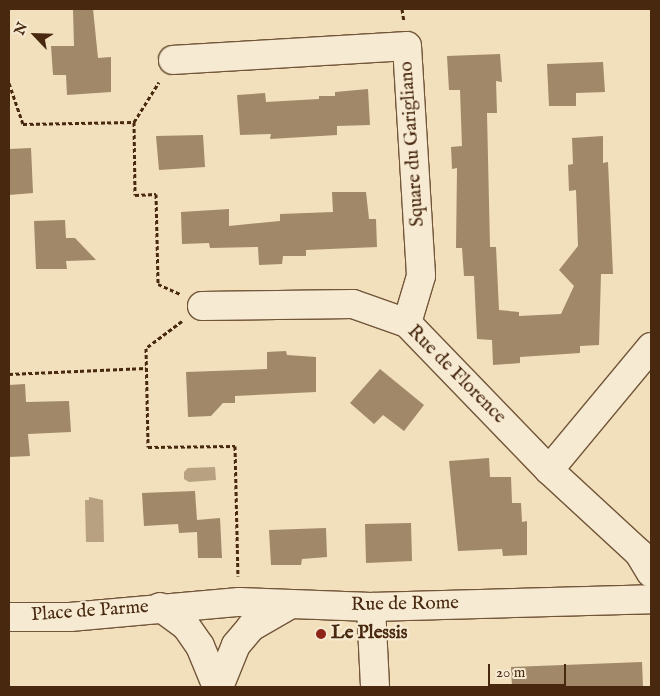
<!DOCTYPE html>
<html>
<head>
<meta charset="utf-8">
<style>
	body { margin:0 }
	#map { position:relative; width:660px; height:696px; overflow:hidden; background:#f2dfbb; font-family:"IM FELL English",serif }
	div>[style] { position:absolute }
	[style*='--x'] { left:calc(var(--x)*1px); top:calc(var(--y)*1px); width:calc(var(--w)*1px); rotate:calc(var(--a)*1deg) }
	.water>* { inset:0; background:#b8a181 }
	.building>* { inset:0; background:#a08868 }
	.path>* { height:3px; margin-top:-1.5px; transform-origin:0; background:repeating-linear-gradient(90deg,#48290f 0 4px,transparent 0 6.5px) }
	.roads { filter:drop-shadow(1px 0 #72563a) drop-shadow(-1px 0 #72563a) drop-shadow(0 1px #72563a) drop-shadow(0 -1px #72563a) }
	.minor>* { height:28px; margin:-14px; padding:0 14px; transform-origin:14px; border-radius:14px; background:#f7ead3 }
	.dots>* { width:14px; height:14px; translate:-50% -50%; box-sizing:border-box; border:2px solid #f7ead3; border-radius:50% }
	span { translate:-50% -50%; white-space:nowrap; text-align:center; line-height:1.15; -webkit-text-stroke:4.5px #f7ead3; paint-order:stroke }
	.street-label { font-size:19px; color:#48290f }
	.poi-label { font-size:19px; color:#48290f; font-weight:700 }
	.left { translate:0 -50%; text-align:left }
	.frame { position:absolute; inset:0; border:10px solid #48290f; pointer-events:none }
	.north { position:absolute; left:10px; top:10px; width:50px; height:50px; -webkit-text-stroke:4px #f7ead3; paint-order:stroke; rotate:294deg; font-size:14px; font-weight:700; line-height:20px; text-align:center; color:#48290f }
	.north::after { content:''; display:block; margin:auto; width:18px; height:22px; background:#48290f; clip-path:polygon(50% 0,100% 100%,50% 72%,0 100%) }
	.scale { position:absolute; left:488px; top:664px; width:78px; height:22px; box-sizing:border-box; border:2px solid #48290f; border-top:0; padding-left:6px; font-size:15px; line-height:18px; white-space:nowrap; color:#48290f; -webkit-text-stroke:4px #f7ead3; paint-order:stroke }
</style>
</head>
<body>
<div id="map">
	<div class="water">
		<i style="clip-path:polygon(215px 467px,216px 480px,189px 482px,184px 479px,184px 472px,188px 468px)"></i>
		<i style="clip-path:polygon(89px 497px,103px 500px,104px 542px,86px 542px,85px 500px,89px 500px)"></i>
	</div>
	<div class="building">
		<i style="clip-path:polygon(73px 9px,93px 9px,98px 58px,111px 57px,111px 92px,67px 95px,66px 75px,53px 75px,51px 46px,74px 46px)"></i>
		<i style="clip-path:polygon(500px 54px,502px 82px,496px 81px,497px 113px,487px 113px,490px 247px,496px 247px,499px 310px,519px 312px,519px 316px,561px 314px,574px 286px,559px 270px,578px 246px,576px 190px,569px 191px,568px 165px,573px 164px,572px 138px,603px 136px,603px 163px,608px 162px,613px 274px,601px 274px,599px 345px,580px 346px,580px 353px,520px 357px,520px 363px,493px 365px,492px 340px,477px 339px,474px 276px,464px 276px,462px 248px,456px 248px,457px 168px,452px 169px,451px 147px,462px 146px,460px 90px,449px 90px,447px 56px)"></i>
		<i style="clip-path:polygon(603px 62px,605px 92px,576px 93px,576px 106px,549px 106px,547px 64px)"></i>
		<i style="clip-path:polygon(368px 89px,370px 125px,337px 126px,337px 135px,270px 139px,271px 134px,240px 135px,237px 95px,265px 93px,266px 102px,319px 99px,319px 96px,335px 96px,335px 92px)"></i>
		<i style="clip-path:polygon(203px 135px,205px 167px,159px 170px,156px 136px)"></i>
		<i style="clip-path:polygon(31px 148px,33px 193px,9px 195px,9px 149px)"></i>
		<i style="clip-path:polygon(332px 192px,366px 192px,369px 219px,376px 219px,377px 247px,306px 250px,306px 256px,283px 256px,282px 264px,259px 265px,258px 247px,210px 248px,209px 243px,182px 244px,181px 212px,229px 209px,229px 226px,280px 221px,280px 214px,333px 212px)"></i>
		<i style="clip-path:polygon(65px 220px,66px 238px,75px 238px,96px 260px,66px 261px,67px 269px,36px 269px,34px 221px)"></i>
		<i style="clip-path:polygon(286px 351px,287px 355px,316px 357px,316px 392px,235px 396px,235px 403px,223px 403px,211px 416px,188px 417px,186px 372px,267px 369px,267px 352px)"></i>
		<i style="clip-path:polygon(380px 369px,424px 405px,404px 431px,383px 415px,374px 424px,350px 403px)"></i>
		<i style="clip-path:polygon(25px 384px,26px 402px,69px 401px,71px 432px,28px 434px,30px 456px,9px 457px,9px 385px)"></i>
		<i style="clip-path:polygon(489px 458px,490px 477px,511px 477px,512px 503px,521px 503px,522px 522px,527px 521px,527px 555px,503px 556px,502px 549px,458px 551px,449px 461px)"></i>
		<i style="clip-path:polygon(195px 491px,197px 520px,220px 518px,222px 558px,198px 558px,197px 532px,179px 533px,178px 524px,144px 526px,142px 493px)"></i>
		<i style="clip-path:polygon(411px 523px,412px 561px,366px 563px,365px 524px)"></i>
		<i style="clip-path:polygon(326px 528px,327px 557px,302px 559px,301px 565px,271px 565px,269px 530px)"></i>
		<i style="clip-path:polygon(642px 662px,643px 687px,512px 687px,511px 667px)"></i>
	</div>
	<div class="path">
		<i style="--x:402;--y:9;--w:12;--a:81"></i>
		<i style="--x:9;--y:83;--w:43;--a:71.1"></i>
		<i style="--x:23;--y:124;--w:111;--a:-1"></i>
		<i style="--x:134;--y:122;--w:73;--a:89.2"></i>
		<i style="--x:135;--y:195;--w:21;--a:-3"></i>
		<i style="--x:156;--y:194;--w:90;--a:88.7"></i>
		<i style="--x:158;--y:284;--w:24;--a:24"></i>
		<i style="--x:134;--y:122;--w:47;--a:-58"></i>
		<i style="--x:182;--y:321;--w:45;--a:143.1"></i>
		<i style="--x:146;--y:348;--w:99;--a:88.8"></i>
		<i style="--x:148;--y:447;--w:87;--a:-0.7"></i>
		<i style="--x:235;--y:446;--w:130;--a:88.7"></i>
		<i style="--x:9;--y:374;--w:137;--a:-2.5"></i>
	</div>
	<div class="roads">
		<div class="minor">
			<i style="--x:173;--y:60;--w:234;--a:-3.4"></i>
			<i style="--x:407;--y:46;--w:230;--a:86.5"></i>
			<i style="--x:421;--y:276;--w:49;--a:106.6"></i>
			<i style="--x:202;--y:306;--w:151;--a:-0.8"></i>
			<i style="--x:353;--y:304;--w:57;--a:19.4"></i>
			<i style="--x:407;--y:323;--w:204;--a:46"></i>
			<i style="--x:549;--y:470;--w:122;--a:42.7"></i>
			<i style="--x:639;--y:553;--w:23;--a:59"></i>
			<i style="--x:549;--y:470;--w:160;--a:-50.3"></i>
			<i style="--x:160;--y:607;--w:32;--a:36"></i>
			<i style="--x:186;--y:626;--w:24;--a:55"></i>
			<i style="--x:200;--y:646;--w:44;--a:67.5"></i>
			<i style="--x:371;--y:607;--w:80;--a:87.1"></i>
			<i style="--x:9;--y:617;--w:61;--a:0"></i>
			<i style="--x:70;--y:617;--w:170;--a:-5.1"></i>
			<i style="--x:239;--y:602;--w:132;--a:2.2"></i>
			<i style="--x:371;--y:607;--w:280;--a:-1.6"></i>
			<i style="--x:219;--y:687;--w:45;--a:-68"></i>
			<i style="--x:236;--y:645;--w:23;--a:-50"></i>
			<i style="--x:251;--y:627;--w:46;--a:-29.9"></i>
		</div>
	</div>
	<div class="dots">
		<i style="left:321px;top:634px;background:#8f2418"></i>
	</div>
	<div class="street-label">
		<span style="left:413px;top:144px;rotate:-94deg">Square du Garigliano</span>
		<span style="left:456px;top:375px;rotate:45deg">Rue de Florence</span>
		<span style="left:405px;top:605px;rotate:-1deg">Rue de Rome</span>
		<span style="left:90px;top:612px;rotate:-4deg">Place de Parme</span>
	</div>
	<div class="poi-label">
		<span class="left" style="left:331px;top:634px">Le Plessis</span>
	</div>
	<div class="frame"></div>
	<div class="north">N</div>
	<div class="scale">20 m</div>
</div>
</body>
</html>
